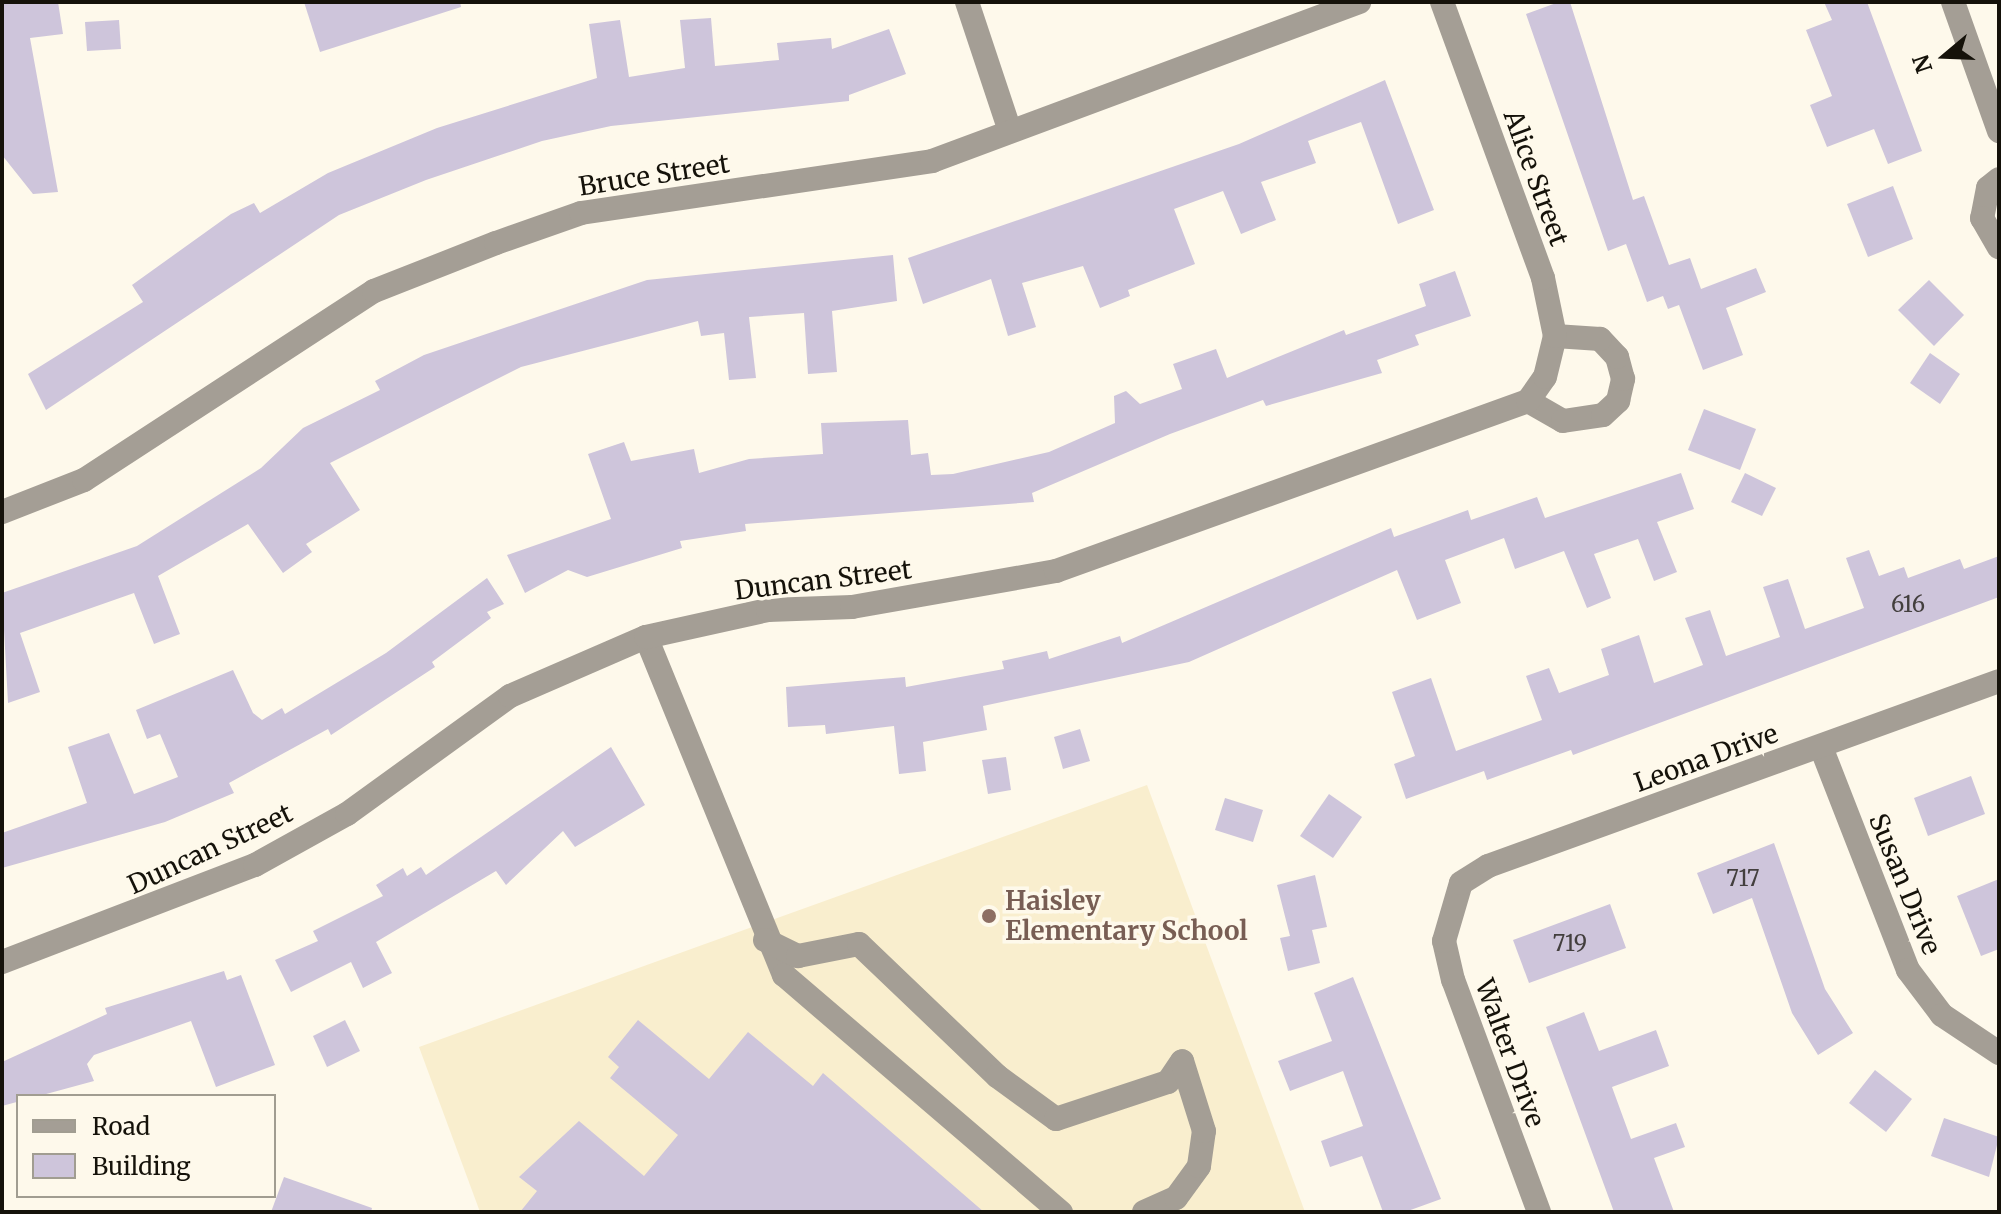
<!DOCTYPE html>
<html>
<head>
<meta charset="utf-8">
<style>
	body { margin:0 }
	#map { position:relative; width:2001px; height:1214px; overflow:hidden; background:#fef9eb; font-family:Merriweather,serif }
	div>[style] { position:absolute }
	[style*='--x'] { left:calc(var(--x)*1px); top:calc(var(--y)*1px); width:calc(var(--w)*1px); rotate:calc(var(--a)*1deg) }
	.built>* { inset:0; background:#f9eece }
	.building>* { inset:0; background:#cec5db }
	.minor>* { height:24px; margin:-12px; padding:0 12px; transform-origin:12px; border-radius:12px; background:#a49e95 }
	.dots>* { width:22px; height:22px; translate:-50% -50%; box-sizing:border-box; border:4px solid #fef9eb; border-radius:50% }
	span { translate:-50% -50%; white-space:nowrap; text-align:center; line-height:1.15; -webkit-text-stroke:7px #fef9eb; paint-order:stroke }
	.number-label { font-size:22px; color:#433f3e }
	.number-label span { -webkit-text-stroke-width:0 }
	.street-label { font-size:26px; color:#15120a }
	.education-label { font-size:26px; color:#785e54; font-weight:700 }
	.left { translate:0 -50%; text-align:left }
	.frame { position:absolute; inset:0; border:4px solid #15120a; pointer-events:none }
	.legend { position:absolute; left:16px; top:1094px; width:260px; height:104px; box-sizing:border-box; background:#fef9eb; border:2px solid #a19d91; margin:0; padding:10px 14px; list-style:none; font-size:24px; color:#15120a }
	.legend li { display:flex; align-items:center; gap:16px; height:40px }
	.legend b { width:40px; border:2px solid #a19d91 }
	.north { position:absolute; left:1905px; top:16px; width:80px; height:80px; -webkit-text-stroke:6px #fef9eb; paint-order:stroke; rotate:251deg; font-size:22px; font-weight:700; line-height:32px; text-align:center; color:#15120a }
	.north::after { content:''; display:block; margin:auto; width:28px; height:36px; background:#15120a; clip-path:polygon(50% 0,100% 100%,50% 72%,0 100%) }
</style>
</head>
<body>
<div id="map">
	<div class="built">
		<i style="clip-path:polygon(1147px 785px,1305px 1212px,480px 1212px,419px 1047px)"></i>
	</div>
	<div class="building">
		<i style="clip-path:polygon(2px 2px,58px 2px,63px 34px,30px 38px,58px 192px,33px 194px,2px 155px)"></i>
		<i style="clip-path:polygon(304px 2px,460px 2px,461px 7px,320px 52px)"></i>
		<i style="clip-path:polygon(1559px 2px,1570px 2px,1633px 200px,1644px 196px,1669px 265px,1690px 258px,1701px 289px,1756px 268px,1766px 292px,1726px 308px,1743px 355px,1703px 370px,1679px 305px,1668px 309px,1663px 296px,1647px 302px,1626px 244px,1608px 251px,1526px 14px)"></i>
		<i style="clip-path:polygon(1824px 2px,1867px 2px,1922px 151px,1888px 164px,1874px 129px,1827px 147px,1810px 105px,1832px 96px,1806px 30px,1832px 20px)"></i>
		<i style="clip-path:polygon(711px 18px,715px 66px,779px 60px,777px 43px,831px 38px,832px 49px,889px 29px,906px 74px,849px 95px,849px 101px,611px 126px,542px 141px,426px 180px,339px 215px,46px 410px,28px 374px,143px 302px,132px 285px,231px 214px,254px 203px,260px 213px,328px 173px,437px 128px,597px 78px,589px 24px,620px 20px,629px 77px,685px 68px,680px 20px)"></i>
		<i style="clip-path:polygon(119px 20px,121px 49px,87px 51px,85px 22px)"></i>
		<i style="clip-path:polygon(1385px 80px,1434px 210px,1398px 224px,1361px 122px,1308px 141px,1316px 163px,1261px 182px,1276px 220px,1241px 234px,1223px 191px,1174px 209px,1195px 264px,1128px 290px,1130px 296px,1100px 308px,1083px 266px,1022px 283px,1036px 327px,1008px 336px,991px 279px,923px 304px,908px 258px,1239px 144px)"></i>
		<i style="clip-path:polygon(1893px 186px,1913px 239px,1868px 257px,1847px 204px)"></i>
		<i style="clip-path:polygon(893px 255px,897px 301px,832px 311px,837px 372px,808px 374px,804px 313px,749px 317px,756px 378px,729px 380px,724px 333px,701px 336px,698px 321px,521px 367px,330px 463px,360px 510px,306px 544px,312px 552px,283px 573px,248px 524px,158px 576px,180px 634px,154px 644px,134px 593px,20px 633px,40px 692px,8px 703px,2px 593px,137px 546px,261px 468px,303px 428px,380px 390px,375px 381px,424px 355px,647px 280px)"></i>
		<i style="clip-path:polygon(1455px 271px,1471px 316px,1415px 335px,1419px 345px,1377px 360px,1382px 373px,1266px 406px,1263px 400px,1170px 434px,1032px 493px,1034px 502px,745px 524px,746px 531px,680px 541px,682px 548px,587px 577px,568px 570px,525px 593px,507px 555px,611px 519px,588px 454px,624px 442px,631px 461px,694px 449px,699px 473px,749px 459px,823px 454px,821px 423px,908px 420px,911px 455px,928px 453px,931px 475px,953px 474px,1049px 452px,1115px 423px,1114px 396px,1126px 391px,1140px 404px,1182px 389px,1173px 364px,1216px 349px,1227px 378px,1344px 330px,1346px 335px,1426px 306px,1419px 284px)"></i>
		<i style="clip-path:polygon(1929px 280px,1964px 315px,1934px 346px,1898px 310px)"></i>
		<i style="clip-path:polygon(1930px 353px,1960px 374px,1940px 404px,1910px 383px)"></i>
		<i style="clip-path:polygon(1704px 409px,1756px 429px,1740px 470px,1688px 450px)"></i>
		<i style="clip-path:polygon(1681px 473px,1694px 509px,1657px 522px,1677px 572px,1654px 581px,1638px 539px,1594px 554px,1611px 598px,1587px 608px,1564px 551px,1515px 569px,1504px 538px,1445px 560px,1461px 603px,1417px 620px,1397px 570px,1189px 662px,983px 706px,987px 730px,923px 742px,926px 771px,899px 774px,894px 726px,826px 734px,825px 725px,788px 727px,786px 687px,905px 677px,906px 687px,1004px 669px,1002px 661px,1047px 651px,1049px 659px,1120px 636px,1122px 643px,1391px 528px,1394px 537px,1468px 510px,1471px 520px,1537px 497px,1545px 518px)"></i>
		<i style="clip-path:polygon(1745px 473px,1776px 488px,1762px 516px,1731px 502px)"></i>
		<i style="clip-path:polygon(1869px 550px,1879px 576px,1904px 567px,1908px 578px,1960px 559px,1964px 569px,1999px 556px,1999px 597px,1573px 755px,1571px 750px,1487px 780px,1484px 771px,1406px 799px,1394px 764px,1415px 756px,1392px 692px,1431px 678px,1456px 751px,1542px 720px,1526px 676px,1549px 668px,1559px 693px,1609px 675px,1601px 649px,1639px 635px,1654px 683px,1703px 665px,1685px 618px,1710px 610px,1726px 656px,1780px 637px,1763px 587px,1788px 579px,1805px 629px,1864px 608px,1846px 558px)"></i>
		<i style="clip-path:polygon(487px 578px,504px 604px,487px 612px,491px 618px,432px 662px,435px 667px,331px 735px,328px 729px,229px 783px,234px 793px,165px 822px,2px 868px,2px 833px,87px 803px,68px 747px,109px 733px,134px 794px,178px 777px,160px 734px,147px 739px,136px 710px,233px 670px,253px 713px,262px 720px,282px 708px,285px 714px,386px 653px)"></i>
		<i style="clip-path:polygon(1080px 729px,1090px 761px,1063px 769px,1054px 737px)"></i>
		<i style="clip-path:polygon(611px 747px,645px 805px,575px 847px,563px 831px,506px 885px,496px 871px,376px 942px,392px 973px,363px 988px,351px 962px,291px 992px,275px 960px,318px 941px,313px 931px,383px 896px,376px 885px,403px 868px,407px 876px,421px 867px,426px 875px)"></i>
		<i style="clip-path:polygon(1006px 757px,1011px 790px,988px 794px,982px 760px)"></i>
		<i style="clip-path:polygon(1971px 776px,1985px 814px,1928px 836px,1914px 798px)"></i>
		<i style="clip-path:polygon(1329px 794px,1362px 817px,1333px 858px,1300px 836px)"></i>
		<i style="clip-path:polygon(1225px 798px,1263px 810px,1253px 842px,1215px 830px)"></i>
		<i style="clip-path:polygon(1774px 843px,1825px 989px,1853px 1033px,1818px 1055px,1792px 1013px,1752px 898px,1713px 914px,1697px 873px)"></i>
		<i style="clip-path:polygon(1315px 875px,1327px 927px,1312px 930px,1320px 963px,1288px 971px,1280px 938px,1290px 936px,1277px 885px)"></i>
		<i style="clip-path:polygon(1999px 879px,1999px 949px,1981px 956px,1957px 896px)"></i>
		<i style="clip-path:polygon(1610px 904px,1626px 948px,1529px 983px,1513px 940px)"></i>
		<i style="clip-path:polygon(224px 971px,227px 980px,241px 975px,275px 1065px,216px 1087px,191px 1021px,94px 1055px,87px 1064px,94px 1081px,2px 1106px,2px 1062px,107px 1014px,105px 1008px)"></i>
		<i style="clip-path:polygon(1353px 977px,1441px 1199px,1405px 1212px,1383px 1212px,1362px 1156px,1330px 1167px,1321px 1141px,1363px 1126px,1343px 1071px,1290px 1091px,1278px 1061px,1332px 1041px,1314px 993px)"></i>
		<i style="clip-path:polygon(1584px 1012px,1599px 1051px,1656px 1030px,1669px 1066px,1612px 1087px,1631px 1139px,1676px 1123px,1685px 1147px,1654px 1158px,1674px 1212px,1614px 1212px,1546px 1027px)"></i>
		<i style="clip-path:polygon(345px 1020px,360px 1051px,327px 1067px,313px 1036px)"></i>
		<i style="clip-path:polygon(638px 1020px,709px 1079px,748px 1032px,813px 1086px,823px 1073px,984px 1212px,520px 1212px,537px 1191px,519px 1177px,579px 1121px,644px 1176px,678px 1135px,610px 1078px,619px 1067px,608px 1057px)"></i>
		<i style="clip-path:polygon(1875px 1070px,1912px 1099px,1886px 1132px,1849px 1103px)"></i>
		<i style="clip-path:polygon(1944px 1118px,1999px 1137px,1989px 1177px,1931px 1156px)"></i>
		<i style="clip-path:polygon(284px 1177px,372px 1208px,371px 1212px,271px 1212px)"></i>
	</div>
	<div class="minor">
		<i style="--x:967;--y:2;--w:136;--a:71.6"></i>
		<i style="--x:1953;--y:2;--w:137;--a:70.4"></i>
		<i style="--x:1999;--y:179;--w:14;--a:141"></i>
		<i style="--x:1988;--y:188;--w:31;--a:101"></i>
		<i style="--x:1982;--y:218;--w:34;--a:60"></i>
		<i style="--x:1528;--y:401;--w:40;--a:29.7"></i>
		<i style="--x:1563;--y:421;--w:40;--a:-8.5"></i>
		<i style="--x:1603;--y:415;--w:21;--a:-43"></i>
		<i style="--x:1618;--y:401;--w:23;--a:-77"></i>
		<i style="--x:1623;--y:379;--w:23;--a:-105"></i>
		<i style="--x:1617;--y:357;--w:25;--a:-133"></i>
		<i style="--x:1600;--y:339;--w:45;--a:-176.2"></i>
		<i style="--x:2;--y:512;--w:88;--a:-21.3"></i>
		<i style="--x:84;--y:480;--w:346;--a:-33.1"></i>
		<i style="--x:374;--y:291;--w:131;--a:-21.5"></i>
		<i style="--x:496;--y:243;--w:90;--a:-19.4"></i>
		<i style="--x:581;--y:213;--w:355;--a:-8.4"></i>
		<i style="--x:932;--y:161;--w:456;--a:-20.4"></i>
		<i style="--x:646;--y:637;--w:365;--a:67.8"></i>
		<i style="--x:784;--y:975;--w:365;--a:40.6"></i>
		<i style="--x:1821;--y:747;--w:239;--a:68.7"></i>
		<i style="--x:1908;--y:970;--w:56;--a:52.9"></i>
		<i style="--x:1942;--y:1015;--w:69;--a:33.7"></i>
		<i style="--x:765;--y:940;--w:37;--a:26"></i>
		<i style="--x:798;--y:956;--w:62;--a:-11.1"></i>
		<i style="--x:859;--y:944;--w:191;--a:43.7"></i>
		<i style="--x:997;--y:1076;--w:73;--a:36.1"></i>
		<i style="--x:1056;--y:1119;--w:118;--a:-18.3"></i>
		<i style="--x:1168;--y:1082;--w:25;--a:-56"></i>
		<i style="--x:2;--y:962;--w:271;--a:-21"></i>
		<i style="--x:255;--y:865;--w:105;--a:-29"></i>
		<i style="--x:347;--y:814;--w:201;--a:-35.9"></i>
		<i style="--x:510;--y:696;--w:148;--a:-23.5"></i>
		<i style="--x:646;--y:637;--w:125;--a:-12.5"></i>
		<i style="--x:768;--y:610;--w:84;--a:-2"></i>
		<i style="--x:852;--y:607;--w:207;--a:-10"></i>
		<i style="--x:1056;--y:571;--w:502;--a:-19.81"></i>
		<i style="--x:1528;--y:401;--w:29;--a:-55"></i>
		<i style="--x:1545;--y:377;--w:42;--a:-76.3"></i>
		<i style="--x:1555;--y:336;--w:59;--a:-101.7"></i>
		<i style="--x:1543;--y:278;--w:294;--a:-110.1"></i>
		<i style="--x:1144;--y:1212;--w:35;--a:-24"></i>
		<i style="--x:1176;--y:1198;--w:39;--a:-54"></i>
		<i style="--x:1199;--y:1166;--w:35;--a:-82"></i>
		<i style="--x:1204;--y:1131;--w:73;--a:-107.4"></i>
		<i style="--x:1539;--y:1212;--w:247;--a:-110.3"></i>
		<i style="--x:1453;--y:980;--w:40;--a:-103"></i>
		<i style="--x:1444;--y:941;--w:60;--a:-73.7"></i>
		<i style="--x:1461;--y:883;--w:32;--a:-32"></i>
		<i style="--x:1488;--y:866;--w:543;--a:-19.9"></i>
	</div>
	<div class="dots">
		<i style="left:989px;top:916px;background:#8d6e63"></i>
	</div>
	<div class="number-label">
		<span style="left:1908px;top:605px">616</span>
		<span style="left:1743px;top:879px">717</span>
		<span style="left:1570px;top:944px">719</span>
	</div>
	<div class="street-label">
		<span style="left:654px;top:175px;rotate:-9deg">Bruce Street</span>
		<span style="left:1536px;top:178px;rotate:70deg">Alice Street</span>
		<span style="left:823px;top:580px;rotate:-7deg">Duncan Street</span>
		<span style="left:1706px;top:758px;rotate:-20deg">Leona Drive</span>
		<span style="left:210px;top:849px;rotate:-25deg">Duncan Street</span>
		<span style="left:1905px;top:884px;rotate:68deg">Susan Drive</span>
		<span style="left:1510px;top:1053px;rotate:70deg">Walter Drive</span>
	</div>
	<div class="education-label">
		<span class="left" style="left:1005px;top:916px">Haisley<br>Elementary School</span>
	</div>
	<div class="frame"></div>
	<ul class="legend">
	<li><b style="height:10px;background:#a49e95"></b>Road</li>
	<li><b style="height:22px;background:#cec5db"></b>Building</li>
	</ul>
	<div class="north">N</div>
</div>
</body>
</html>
